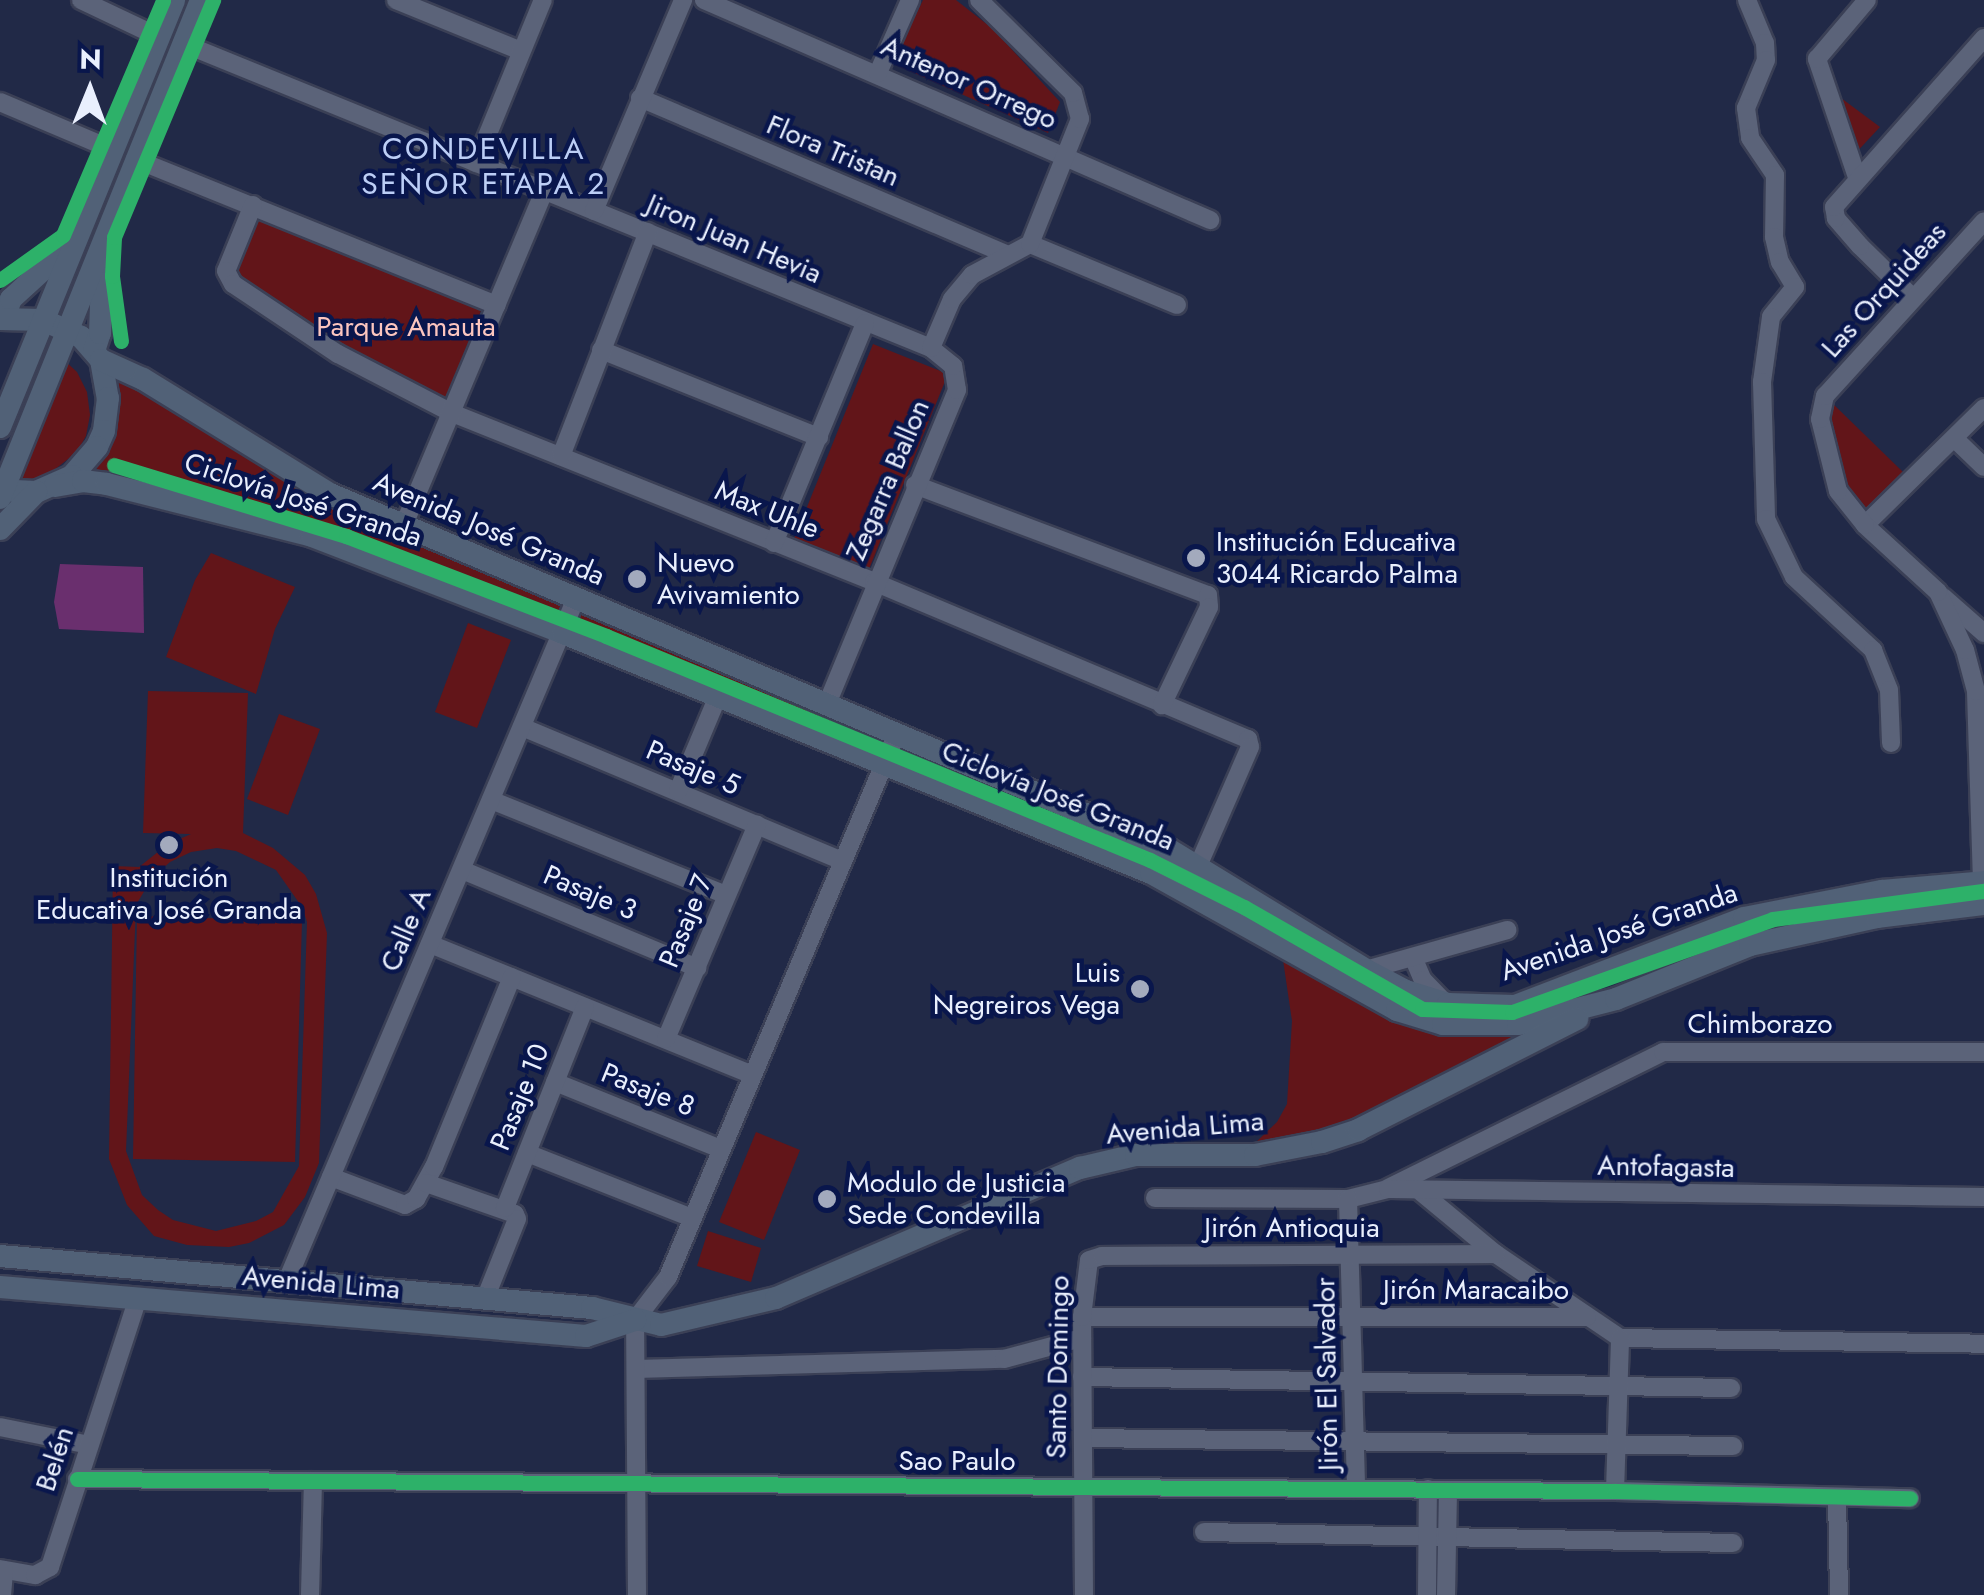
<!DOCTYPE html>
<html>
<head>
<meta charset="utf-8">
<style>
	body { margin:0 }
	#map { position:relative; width:1984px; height:1595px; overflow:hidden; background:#212947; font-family:Jost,sans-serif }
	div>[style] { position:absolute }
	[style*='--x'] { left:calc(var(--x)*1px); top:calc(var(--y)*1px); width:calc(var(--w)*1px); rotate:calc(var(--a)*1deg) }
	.green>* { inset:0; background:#621519 }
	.water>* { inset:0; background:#6a2f6e }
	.roads { filter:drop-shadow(2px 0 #3b4056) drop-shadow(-2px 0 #3b4056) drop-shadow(0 2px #3b4056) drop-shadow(0 -2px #3b4056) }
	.minor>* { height:18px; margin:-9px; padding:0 9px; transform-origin:9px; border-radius:9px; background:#5b6379 }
	.major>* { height:22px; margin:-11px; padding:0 11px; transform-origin:11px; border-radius:11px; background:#516177 }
	.cycleway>* { height:15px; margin:-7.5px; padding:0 7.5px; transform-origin:7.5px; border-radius:7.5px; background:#2db169 }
	.dots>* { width:28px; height:28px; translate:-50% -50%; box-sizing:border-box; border:5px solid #09164c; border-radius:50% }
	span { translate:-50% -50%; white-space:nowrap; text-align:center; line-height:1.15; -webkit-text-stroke:9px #09164c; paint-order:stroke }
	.street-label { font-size:28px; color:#e9effd }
	.park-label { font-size:28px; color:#fcc6bf }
	.poi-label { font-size:28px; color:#e9effd }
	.left { translate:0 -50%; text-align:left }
	.right { translate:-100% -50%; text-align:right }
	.neighbourhood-label { font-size:30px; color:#bccef6; letter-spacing:2.5px }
	.north { position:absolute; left:40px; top:40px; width:100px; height:100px; -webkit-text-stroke:8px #09164c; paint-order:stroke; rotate:1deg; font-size:28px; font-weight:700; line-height:40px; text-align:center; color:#e9effd }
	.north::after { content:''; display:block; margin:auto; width:35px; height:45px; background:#e9effd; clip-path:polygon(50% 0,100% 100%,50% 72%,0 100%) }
</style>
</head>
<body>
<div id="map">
	<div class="green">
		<i style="clip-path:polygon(923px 0,956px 0,993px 29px,1060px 102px,1048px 133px,892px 63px)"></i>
		<i style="clip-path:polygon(1829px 89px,1880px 127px,1851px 158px)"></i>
		<i style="clip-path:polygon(257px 215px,482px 308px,446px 398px,336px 341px,233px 272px)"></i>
		<i style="clip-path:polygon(873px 344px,948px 374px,867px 574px,792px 544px)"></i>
		<i style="clip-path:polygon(64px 360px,77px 372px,87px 392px,90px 415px,86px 436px,77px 452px,49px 474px,33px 481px,16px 480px)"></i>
		<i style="clip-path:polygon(112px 373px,324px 500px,1052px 814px,1048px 824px,447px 581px,96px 472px)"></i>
		<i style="clip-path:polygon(1828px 399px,1904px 473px,1862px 515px,1836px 472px)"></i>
		<i style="clip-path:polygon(211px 553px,295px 587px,275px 629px,256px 694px,166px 657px,195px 580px)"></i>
		<i style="clip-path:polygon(468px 623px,511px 640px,477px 728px,435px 712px)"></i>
		<i style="clip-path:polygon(evenodd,148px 691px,248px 693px,243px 833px,273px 848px,305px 875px,316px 894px,327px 933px,319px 1163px,305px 1197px,284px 1225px,249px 1243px,229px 1247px,187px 1245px,154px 1236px,127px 1205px,109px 1159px,113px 866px,139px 867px,168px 844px,191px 834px,143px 833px,148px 691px,217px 848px,236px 851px,276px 870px,302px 907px,307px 922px,299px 1166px,273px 1212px,256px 1221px,216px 1231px,173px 1220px,158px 1210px,142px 1195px,126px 1151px,136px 905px,152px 878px,170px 862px,191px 852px,217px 848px)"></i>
		<i style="clip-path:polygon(279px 714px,320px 729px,288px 815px,247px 799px)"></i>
		<i style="clip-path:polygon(137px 916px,302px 921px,295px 1162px,133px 1159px)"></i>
		<i style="clip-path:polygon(1282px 953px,1530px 1029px,1509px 1046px,1369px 1121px,1254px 1144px,1277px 1122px,1287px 1104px,1292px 1021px)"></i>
		<i style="clip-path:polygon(756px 1132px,800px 1150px,764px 1240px,719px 1222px)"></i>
		<i style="clip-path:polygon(708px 1231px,761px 1248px,751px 1282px,697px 1266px)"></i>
	</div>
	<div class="water">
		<i style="clip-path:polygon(60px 564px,143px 567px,144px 633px,59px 629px,54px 602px)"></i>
	</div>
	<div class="roads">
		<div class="minor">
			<i style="--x:81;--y:0;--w:86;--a:25.4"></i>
			<i style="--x:396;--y:0;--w:135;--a:22.2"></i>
			<i style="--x:704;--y:0;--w:552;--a:23.5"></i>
			<i style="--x:1747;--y:0;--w:47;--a:67.3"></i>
			<i style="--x:1765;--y:43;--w:17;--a:87"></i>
			<i style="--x:1766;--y:60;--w:52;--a:112.6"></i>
			<i style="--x:1746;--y:108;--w:30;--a:82"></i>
			<i style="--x:1750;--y:138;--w:45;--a:56"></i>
			<i style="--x:1775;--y:175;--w:62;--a:90.9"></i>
			<i style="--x:1774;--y:237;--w:26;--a:77"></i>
			<i style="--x:1780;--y:262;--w:29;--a:59"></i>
			<i style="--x:1795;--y:287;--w:38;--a:129"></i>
			<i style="--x:1771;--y:317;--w:66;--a:97.9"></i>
			<i style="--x:1762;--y:382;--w:137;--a:88.3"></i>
			<i style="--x:1766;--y:519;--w:64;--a:64.2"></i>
			<i style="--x:1794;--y:577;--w:108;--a:42.7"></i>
			<i style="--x:1873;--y:650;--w:43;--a:68.2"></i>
			<i style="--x:1889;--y:690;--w:53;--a:87.8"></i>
			<i style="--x:182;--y:43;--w:809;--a:22.16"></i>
			<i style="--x:878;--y:73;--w:80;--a:-66.3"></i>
			<i style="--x:640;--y:98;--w:397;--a:23.1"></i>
			<i style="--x:0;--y:102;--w:123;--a:23"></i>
			<i style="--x:135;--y:159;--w:390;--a:22"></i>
			<i style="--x:476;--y:163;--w:176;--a:-67.7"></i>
			<i style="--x:1857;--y:177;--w:125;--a:-108.7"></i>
			<i style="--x:1817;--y:59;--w:77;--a:-49.7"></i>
			<i style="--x:253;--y:205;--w:71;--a:112.2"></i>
			<i style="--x:226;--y:271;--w:15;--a:62"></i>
			<i style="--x:233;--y:284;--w:126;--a:33.7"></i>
			<i style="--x:338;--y:354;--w:128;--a:27.4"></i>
			<i style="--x:452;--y:413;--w:455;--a:21.8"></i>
			<i style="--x:874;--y:582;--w:406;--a:22.8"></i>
			<i style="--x:1248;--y:739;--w:8;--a:76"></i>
			<i style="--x:1250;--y:747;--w:130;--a:113.6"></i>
			<i style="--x:594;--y:211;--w:229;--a:-67.1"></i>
			<i style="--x:1030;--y:244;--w:159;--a:22.5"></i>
			<i style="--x:1913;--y:298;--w:74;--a:-135.5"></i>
			<i style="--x:1860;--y:246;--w:37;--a:-131"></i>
			<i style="--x:1836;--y:218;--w:11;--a:-100"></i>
			<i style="--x:1834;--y:207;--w:226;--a:-48.4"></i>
			<i style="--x:601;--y:350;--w:235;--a:21.8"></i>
			<i style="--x:1955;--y:439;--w:40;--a:44"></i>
			<i style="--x:561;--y:456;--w:240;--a:-68.8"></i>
			<i style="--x:915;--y:485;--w:313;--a:20.6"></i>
			<i style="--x:1208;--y:595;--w:12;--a:85"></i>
			<i style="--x:1209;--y:607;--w:109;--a:115.6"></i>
			<i style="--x:1865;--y:525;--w:167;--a:-44.5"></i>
			<i style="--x:403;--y:527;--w:363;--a:-67.2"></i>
			<i style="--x:774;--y:543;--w:238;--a:-67.5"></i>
			<i style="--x:1943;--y:597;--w:55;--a:41.3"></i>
			<i style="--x:827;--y:704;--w:340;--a:-67.5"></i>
			<i style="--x:957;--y:390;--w:24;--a:-99"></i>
			<i style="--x:953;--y:366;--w:28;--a:-141"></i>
			<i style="--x:931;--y:348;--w:53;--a:-66.8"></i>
			<i style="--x:952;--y:299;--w:31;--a:-50"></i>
			<i style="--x:972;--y:275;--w:66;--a:-28.1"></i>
			<i style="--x:1030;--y:244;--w:135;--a:-68.2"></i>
			<i style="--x:1080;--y:119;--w:27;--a:-105"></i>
			<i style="--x:1073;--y:93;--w:132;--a:-135.3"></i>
			<i style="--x:522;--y:727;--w:348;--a:22.7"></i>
			<i style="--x:678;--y:791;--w:101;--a:-67.2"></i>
			<i style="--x:491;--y:800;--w:253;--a:22"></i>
			<i style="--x:462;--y:870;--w:255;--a:22.6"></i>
			<i style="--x:1982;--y:882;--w:191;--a:-91.8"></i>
			<i style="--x:1976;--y:691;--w:42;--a:-105"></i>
			<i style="--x:1965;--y:650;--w:64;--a:-115"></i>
			<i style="--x:1938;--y:592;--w:99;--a:-137.5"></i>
			<i style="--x:1865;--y:525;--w:43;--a:-128.5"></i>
			<i style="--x:1838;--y:491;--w:74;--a:-104"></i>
			<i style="--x:1820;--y:419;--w:24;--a:-78"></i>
			<i style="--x:1825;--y:396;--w:236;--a:-47.7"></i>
			<i style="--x:430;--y:944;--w:348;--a:22.1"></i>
			<i style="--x:1413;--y:957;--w:25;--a:67"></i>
			<i style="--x:1423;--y:980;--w:29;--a:46"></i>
			<i style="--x:1366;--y:970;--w:147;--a:-15.8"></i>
			<i style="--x:666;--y:1039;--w:233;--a:-67"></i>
			<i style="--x:555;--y:1082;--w:179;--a:22"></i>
			<i style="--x:527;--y:1153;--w:177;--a:21.5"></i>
			<i style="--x:331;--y:1177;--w:79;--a:20.7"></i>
			<i style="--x:405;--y:1205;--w:13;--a:-29"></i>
			<i style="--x:416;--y:1199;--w:37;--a:-61"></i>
			<i style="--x:434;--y:1167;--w:205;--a:-67.7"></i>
			<i style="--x:426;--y:1183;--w:94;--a:19.2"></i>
			<i style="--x:515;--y:1214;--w:5;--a:68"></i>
			<i style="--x:517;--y:1219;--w:86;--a:111.8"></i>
			<i style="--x:1388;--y:1188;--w:307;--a:-26.3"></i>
			<i style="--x:1663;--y:1052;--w:321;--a:0"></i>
			<i style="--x:1421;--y:1192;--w:97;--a:39.6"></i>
			<i style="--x:1496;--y:1254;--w:150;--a:34.1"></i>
			<i style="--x:1620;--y:1338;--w:364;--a:0.9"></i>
			<i style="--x:1155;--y:1198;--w:193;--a:0.3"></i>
			<i style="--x:1348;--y:1199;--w:41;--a:-14"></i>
			<i style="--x:1388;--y:1189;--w:596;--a:0.77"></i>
			<i style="--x:1348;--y:1199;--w:290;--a:88.4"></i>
			<i style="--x:505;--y:1208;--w:216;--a:-68.3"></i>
			<i style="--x:286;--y:1283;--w:744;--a:-67.05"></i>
			<i style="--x:1082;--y:1317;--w:505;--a:0"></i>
			<i style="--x:636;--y:1369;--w:368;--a:-1.6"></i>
			<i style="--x:1004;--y:1359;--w:81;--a:-15.1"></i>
			<i style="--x:1082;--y:1377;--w:649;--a:0.97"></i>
			<i style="--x:0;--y:1427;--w:91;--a:11.4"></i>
			<i style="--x:1083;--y:1438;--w:650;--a:0.71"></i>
			<i style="--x:77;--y:1479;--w:1538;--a:0.45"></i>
			<i style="--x:1615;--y:1491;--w:295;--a:1.4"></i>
			<i style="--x:1615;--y:1491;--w:153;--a:-88.1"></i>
			<i style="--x:1837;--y:1497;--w:98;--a:88.8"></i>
			<i style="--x:1204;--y:1532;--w:529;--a:1.19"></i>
			<i style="--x:0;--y:1569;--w:36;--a:10"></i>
			<i style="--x:35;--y:1575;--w:17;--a:-28"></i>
			<i style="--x:50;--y:1567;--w:283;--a:-71.9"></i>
			<i style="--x:2;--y:1595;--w:25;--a:-85"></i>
			<i style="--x:310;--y:1595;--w:114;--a:-88.5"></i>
			<i style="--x:637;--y:1595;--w:275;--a:-90.4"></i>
			<i style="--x:635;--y:1320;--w:54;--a:-52.5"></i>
			<i style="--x:668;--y:1277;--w:590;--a:-67.17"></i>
			<i style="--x:1084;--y:1595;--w:278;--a:-90.4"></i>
			<i style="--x:1082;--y:1317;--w:57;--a:-83"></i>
			<i style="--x:1089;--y:1260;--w:14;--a:-17"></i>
			<i style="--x:1102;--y:1256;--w:394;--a:-0.3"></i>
			<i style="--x:1427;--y:1595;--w:106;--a:-89.5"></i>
			<i style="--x:1446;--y:1595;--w:105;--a:-88.9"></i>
		</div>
		<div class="major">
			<i style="--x:4;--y:318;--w:20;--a:-70"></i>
			<i style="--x:11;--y:299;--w:79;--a:-42.4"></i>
			<i style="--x:0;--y:319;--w:43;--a:1.3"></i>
			<i style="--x:43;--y:320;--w:42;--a:24.1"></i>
			<i style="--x:81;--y:337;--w:30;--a:49"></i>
			<i style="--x:101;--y:360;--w:39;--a:80"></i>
			<i style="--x:108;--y:398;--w:33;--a:97"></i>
			<i style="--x:104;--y:431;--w:17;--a:114"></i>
			<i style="--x:97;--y:447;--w:38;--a:131"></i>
			<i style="--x:72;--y:476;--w:39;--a:156"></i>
			<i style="--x:36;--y:492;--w:36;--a:-177"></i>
			<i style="--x:94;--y:351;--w:19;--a:-72"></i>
			<i style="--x:100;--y:333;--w:82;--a:-87.9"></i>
			<i style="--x:101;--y:360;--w:46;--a:24.3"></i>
			<i style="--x:143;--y:379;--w:220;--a:31.6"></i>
			<i style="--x:330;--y:494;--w:910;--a:22.96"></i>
			<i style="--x:1168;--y:849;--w:232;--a:31.4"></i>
			<i style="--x:1366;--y:970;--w:45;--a:27.7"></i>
			<i style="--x:1406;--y:991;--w:44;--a:17.2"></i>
			<i style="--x:1448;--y:1004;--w:67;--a:1.7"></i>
			<i style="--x:1515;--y:1006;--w:245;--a:-21"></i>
			<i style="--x:1744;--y:918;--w:141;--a:-11.1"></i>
			<i style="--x:1882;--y:891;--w:102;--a:-5"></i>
			<i style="--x:0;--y:427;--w:461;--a:-67.8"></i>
			<i style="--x:55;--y:486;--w:28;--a:-10"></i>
			<i style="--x:83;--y:481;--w:24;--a:7"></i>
			<i style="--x:107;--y:484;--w:211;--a:14.2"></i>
			<i style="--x:312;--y:536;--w:269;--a:21.1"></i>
			<i style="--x:563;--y:633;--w:635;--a:22.2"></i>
			<i style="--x:1151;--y:873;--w:282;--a:29.1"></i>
			<i style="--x:1397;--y:1010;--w:48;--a:16.9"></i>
			<i style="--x:1443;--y:1024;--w:75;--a:0"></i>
			<i style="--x:1518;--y:1024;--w:101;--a:-14.3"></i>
			<i style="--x:1616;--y:999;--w:144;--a:-21.9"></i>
			<i style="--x:1750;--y:945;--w:130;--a:-12.4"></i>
			<i style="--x:1877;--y:917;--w:108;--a:-6.9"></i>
			<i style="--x:0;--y:498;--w:537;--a:-68.02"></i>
			<i style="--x:0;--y:529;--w:52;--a:-45.8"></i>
			<i style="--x:0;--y:1256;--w:594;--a:5.02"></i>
			<i style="--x:592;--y:1308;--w:71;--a:13.8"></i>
			<i style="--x:661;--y:1325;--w:118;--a:-13.2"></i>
			<i style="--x:776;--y:1298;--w:331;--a:-23.2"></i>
			<i style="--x:1080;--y:1168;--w:57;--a:-13.1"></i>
			<i style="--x:1136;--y:1155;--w:119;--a:0"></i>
			<i style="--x:1255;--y:1155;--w:68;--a:-11"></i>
			<i style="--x:1322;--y:1142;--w:38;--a:-18"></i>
			<i style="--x:1358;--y:1130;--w:246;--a:-26.9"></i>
			<i style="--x:0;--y:1287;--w:588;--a:4.78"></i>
			<i style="--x:586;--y:1336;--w:52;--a:-18.1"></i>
		</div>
	</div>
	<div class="cycleway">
		<i style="--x:0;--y:280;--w:77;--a:-35.5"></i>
		<i style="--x:63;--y:235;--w:255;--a:-66.9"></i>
		<i style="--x:121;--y:341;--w:66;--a:-97.9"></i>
		<i style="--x:112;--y:276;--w:39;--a:-87"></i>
		<i style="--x:114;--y:237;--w:257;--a:-67.3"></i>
		<i style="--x:114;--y:465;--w:243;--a:17"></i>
		<i style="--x:346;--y:536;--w:279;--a:21"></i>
		<i style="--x:606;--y:636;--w:588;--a:22.38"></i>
		<i style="--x:1150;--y:860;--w:105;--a:26.6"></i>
		<i style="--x:1244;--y:907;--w:205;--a:29.8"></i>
		<i style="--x:1422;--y:1009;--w:90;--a:1.9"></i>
		<i style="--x:1512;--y:1012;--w:277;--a:-19.6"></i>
		<i style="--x:1773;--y:919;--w:213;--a:-7.6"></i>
		<i style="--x:77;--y:1479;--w:1538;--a:0.45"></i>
		<i style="--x:1615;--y:1491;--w:295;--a:1.4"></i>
	</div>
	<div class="dots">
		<i style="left:1196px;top:558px;background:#a3aabd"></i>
		<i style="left:637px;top:579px;background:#a3aabd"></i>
		<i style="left:169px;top:845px;background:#a3aabd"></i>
		<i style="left:1140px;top:989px;background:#a3aabd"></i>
		<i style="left:827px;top:1199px;background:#a3aabd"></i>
	</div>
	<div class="street-label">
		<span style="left:969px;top:83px;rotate:24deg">Antenor Orrego</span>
		<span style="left:833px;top:151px;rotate:23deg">Flora Tristan</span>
		<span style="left:734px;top:239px;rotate:23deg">Jiron Juan Hevia</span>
		<span style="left:1884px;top:290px;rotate:-48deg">Las Orquideas</span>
		<span style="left:888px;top:480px;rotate:-67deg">Zegarra Ballon</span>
		<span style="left:303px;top:500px;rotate:18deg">Ciclovía José Granda</span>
		<span style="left:767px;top:510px;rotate:22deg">Max Uhle</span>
		<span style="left:489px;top:529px;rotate:23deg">Avenida José Granda</span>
		<span style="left:693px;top:768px;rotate:23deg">Pasaje 5</span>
		<span style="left:1058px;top:796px;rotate:22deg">Ciclovía José Granda</span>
		<span style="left:590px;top:893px;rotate:23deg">Pasaje 3</span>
		<span style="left:686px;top:921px;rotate:-68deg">Pasaje 7</span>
		<span style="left:406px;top:930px;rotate:-67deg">Calle A</span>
		<span style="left:1619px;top:932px;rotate:-19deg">Avenida José Granda</span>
		<span style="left:1760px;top:1024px">Chimborazo</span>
		<span style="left:648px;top:1090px;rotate:22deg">Pasaje 8</span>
		<span style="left:520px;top:1097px;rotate:-68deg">Pasaje 10</span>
		<span style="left:1185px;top:1128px;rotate:-5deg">Avenida Lima</span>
		<span style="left:1666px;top:1167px;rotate:1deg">Antofagasta</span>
		<span style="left:1292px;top:1228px">Jirón Antioquia</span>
		<span style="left:321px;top:1283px;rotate:5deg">Avenida Lima</span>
		<span style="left:1476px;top:1290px">Jirón Maracaibo</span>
		<span style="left:1058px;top:1367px;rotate:-89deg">Santo Domingo</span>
		<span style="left:1327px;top:1374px;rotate:-91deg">Jirón El Salvador</span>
		<span style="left:55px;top:1459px;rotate:-72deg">Belén</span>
		<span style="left:957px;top:1461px">Sao Paulo</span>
	</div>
	<div class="park-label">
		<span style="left:406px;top:327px">Parque Amauta</span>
	</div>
	<div class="poi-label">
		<span class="left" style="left:1216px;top:558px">Institución Educativa<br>3044 Ricardo Palma</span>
		<span class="left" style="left:657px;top:579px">Nuevo<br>Avivamiento</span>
		<span style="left:169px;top:894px">Institución<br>Educativa José Granda</span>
		<span class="right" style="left:1120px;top:989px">Luis<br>Negreiros Vega</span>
		<span class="left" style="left:847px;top:1199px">Modulo de Justicia<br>Sede Condevilla</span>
	</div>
	<div class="neighbourhood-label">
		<span style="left:484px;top:166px">CONDEVILLA<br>SEÑOR ETAPA 2</span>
	</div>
	<div class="north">N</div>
</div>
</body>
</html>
